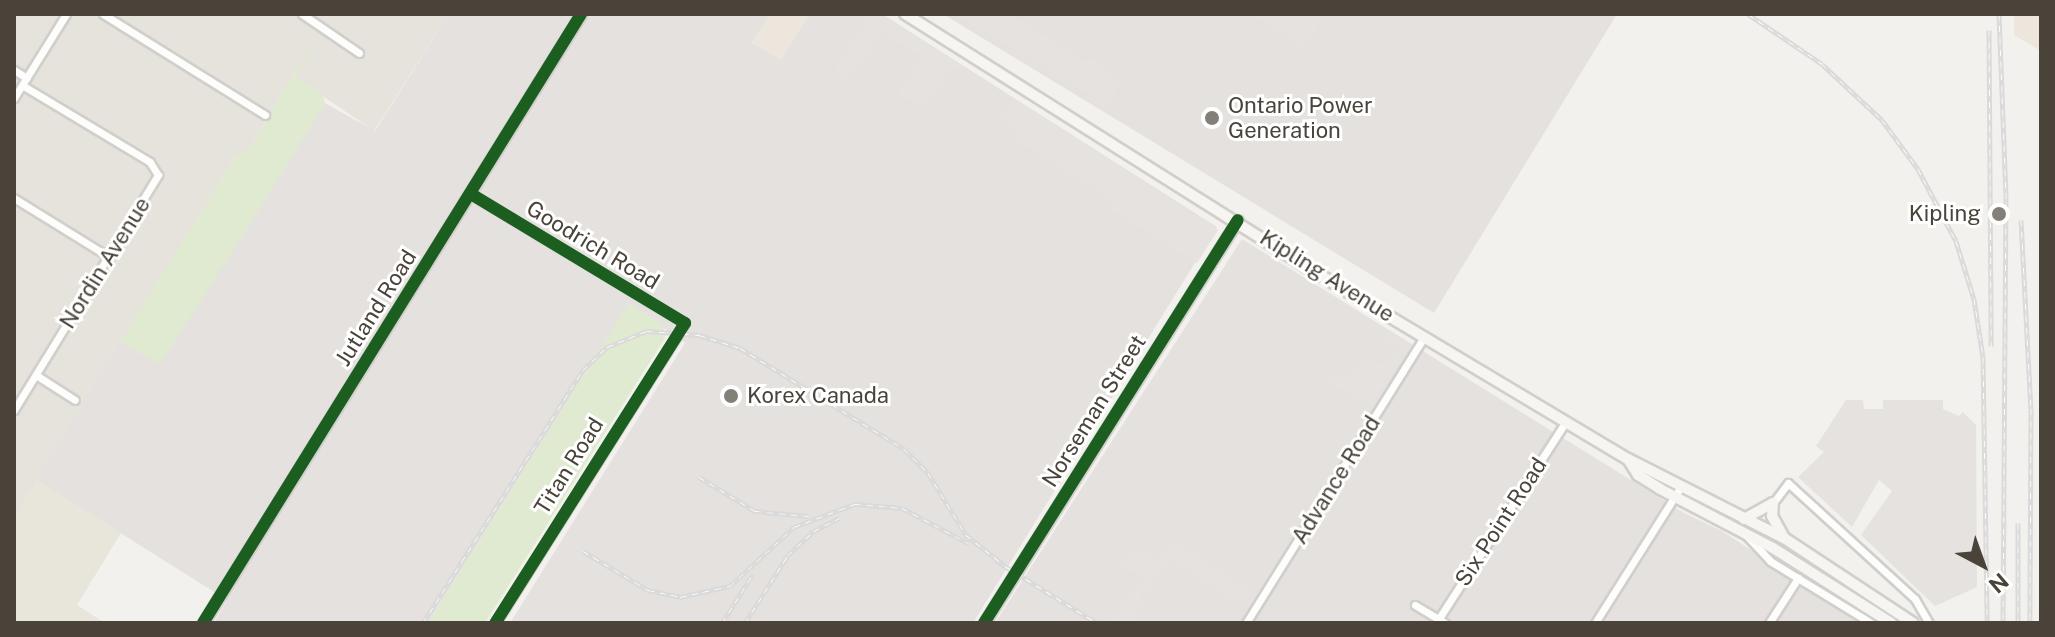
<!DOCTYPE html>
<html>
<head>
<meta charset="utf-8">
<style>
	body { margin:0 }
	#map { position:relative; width:2055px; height:637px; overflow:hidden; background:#f3f1ee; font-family:"Public Sans",sans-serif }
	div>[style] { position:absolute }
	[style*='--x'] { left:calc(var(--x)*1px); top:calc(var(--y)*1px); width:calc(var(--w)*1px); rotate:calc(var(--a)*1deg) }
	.residential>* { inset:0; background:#e6e3dd }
	.commercial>* { inset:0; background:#ede6dc }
	.industrial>* { inset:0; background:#e5e1de }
	.education>* { inset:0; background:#e8e5db }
	.green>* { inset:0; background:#e0ead1 }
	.parking>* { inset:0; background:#e5e2df }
	.roads { filter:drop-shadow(2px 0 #d1cfcc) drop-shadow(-2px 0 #d1cfcc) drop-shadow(0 2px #d1cfcc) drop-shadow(0 -2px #d1cfcc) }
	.minor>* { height:7px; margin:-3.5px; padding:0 3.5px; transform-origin:3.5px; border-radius:3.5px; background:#fdfdfc }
	.tertiary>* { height:9px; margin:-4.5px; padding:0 4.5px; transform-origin:4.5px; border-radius:4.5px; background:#fdfdfc }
	.secondary>* { height:10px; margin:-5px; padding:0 5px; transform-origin:5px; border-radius:5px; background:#f7f5f1 }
	.rail>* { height:5px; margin-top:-2.5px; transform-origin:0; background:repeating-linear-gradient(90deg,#fff 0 6px,#dadada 0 12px); box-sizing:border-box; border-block:2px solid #dadada }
	.cycleway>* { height:12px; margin:-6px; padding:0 6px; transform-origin:6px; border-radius:6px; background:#1b5e20 }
	.dots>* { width:22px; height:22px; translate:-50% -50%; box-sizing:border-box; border:4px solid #fff; border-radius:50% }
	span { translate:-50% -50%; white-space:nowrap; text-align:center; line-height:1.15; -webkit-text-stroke:6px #fff; paint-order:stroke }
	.poi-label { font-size:22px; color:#49433a }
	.left { translate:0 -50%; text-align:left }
	.right { translate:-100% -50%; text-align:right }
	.street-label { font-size:22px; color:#49433a }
	.frame { position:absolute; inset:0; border:16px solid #49433a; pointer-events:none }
	.north { position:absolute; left:1943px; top:525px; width:80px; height:80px; -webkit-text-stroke:6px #fff; paint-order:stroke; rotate:139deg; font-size:22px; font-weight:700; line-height:32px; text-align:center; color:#49433a }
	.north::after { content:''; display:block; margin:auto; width:28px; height:36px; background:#49433a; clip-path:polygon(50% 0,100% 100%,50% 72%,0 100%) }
</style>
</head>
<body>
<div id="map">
	<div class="residential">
		<i style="clip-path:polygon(14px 14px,449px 14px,374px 131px,293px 76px,251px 146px,234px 159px,14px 517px)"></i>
	</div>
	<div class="commercial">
		<i style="clip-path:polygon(770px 14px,809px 14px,781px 60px,752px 43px)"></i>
		<i style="clip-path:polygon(2014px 14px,2041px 14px,2041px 51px,2014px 35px)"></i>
	</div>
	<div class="industrial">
		<i style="clip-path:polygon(449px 14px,770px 14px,752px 43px,781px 60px,809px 14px,882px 14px,1217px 227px,973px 623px,510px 623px,685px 343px,629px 304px,428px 623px,214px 623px,227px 600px,36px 480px,120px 342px,160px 363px,325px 103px,375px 131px)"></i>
		<i style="clip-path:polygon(943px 14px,1617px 14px,1434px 313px)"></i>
		<i style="clip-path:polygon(1242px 239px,1684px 513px,1722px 531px,1862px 623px,995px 623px)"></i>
	</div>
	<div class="education">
		<i style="clip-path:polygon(36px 480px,121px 533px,77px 605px,105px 623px,14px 623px,14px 517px)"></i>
	</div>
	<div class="green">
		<i style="clip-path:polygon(319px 32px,296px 77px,323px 94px,325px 103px,256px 215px,160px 364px,120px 342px,234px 159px,251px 146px)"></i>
		<i style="clip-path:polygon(629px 303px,663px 325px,665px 338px,485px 623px,428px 623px)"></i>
	</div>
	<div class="parking">
		<i style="clip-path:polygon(869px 14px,878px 14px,966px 68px,962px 72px,953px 67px,923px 111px,897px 93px,921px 56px,882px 33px,857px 70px,852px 67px,844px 81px,833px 73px)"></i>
		<i style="clip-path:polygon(955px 14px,1010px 14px,1087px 62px,1090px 57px,1112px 71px,1109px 77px,1121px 84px,1107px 106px)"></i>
		<i style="clip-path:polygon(1251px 14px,1311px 14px,1321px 21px,1304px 48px)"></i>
		<i style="clip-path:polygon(1012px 97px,1218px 230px,1197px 263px,1106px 207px,1111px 199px,1011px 138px,1016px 128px,999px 118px)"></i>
		<i style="clip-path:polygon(1384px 327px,1410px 343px,1370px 407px,1328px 381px,1335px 370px,1350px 380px,1365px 355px,1386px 367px,1398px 348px,1378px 335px)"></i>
		<i style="clip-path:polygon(1846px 400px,1863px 400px,1864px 409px,1883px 409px,1883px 400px,1943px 400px,1943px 409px,1959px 416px,1963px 412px,1976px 425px,1977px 587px,1935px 606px,1861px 535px,1892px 491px,1879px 480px,1852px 527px,1798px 477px,1824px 452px,1816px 446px)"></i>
		<i style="clip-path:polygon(1172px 539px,1250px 590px,1240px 606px,1173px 560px,1165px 563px,1148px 593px,1143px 591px,1140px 597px,1144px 600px,1129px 623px,1112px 623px,1132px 586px,1136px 589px,1143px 579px,1120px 564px,1132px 546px,1158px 559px)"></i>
	</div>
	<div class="roads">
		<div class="minor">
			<i style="--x:103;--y:14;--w:191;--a:31.9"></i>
			<i style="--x:302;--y:14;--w:69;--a:34.4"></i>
			<i style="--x:14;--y:70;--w:15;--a:32"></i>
			<i style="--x:14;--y:98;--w:99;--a:-58.2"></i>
			<i style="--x:471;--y:194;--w:250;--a:31.1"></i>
			<i style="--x:685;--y:323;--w:355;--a:122.3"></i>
			<i style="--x:14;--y:198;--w:112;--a:31.8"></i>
			<i style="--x:36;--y:375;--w:46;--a:32.7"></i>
			<i style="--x:14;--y:410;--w:276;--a:-58.5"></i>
			<i style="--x:158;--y:175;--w:15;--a:-122"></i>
			<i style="--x:150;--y:162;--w:149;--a:-149"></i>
			<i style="--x:1773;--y:503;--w:25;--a:-53"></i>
			<i style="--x:1788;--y:483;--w:172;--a:42.4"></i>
			<i style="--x:1915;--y:599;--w:28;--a:60"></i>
			<i style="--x:1747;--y:536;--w:34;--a:47"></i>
			<i style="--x:1770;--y:561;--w:119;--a:31.5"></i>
			<i style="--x:1415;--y:605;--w:35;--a:31"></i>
			<i style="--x:1246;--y:623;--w:337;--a:-58.1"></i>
			<i style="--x:1436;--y:623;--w:240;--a:-57.2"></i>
			<i style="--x:1595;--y:623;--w:160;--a:-57.8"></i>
			<i style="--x:1769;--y:623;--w:54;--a:-57.2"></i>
		</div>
		<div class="tertiary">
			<i style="--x:203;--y:623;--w:717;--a:-58.17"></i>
			<i style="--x:984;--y:623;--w:476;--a:-57.8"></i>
		</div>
		<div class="secondary">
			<i style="--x:905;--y:14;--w:473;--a:32.2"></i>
			<i style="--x:1305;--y:266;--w:376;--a:30.9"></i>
			<i style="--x:1628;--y:459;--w:175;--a:26.9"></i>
			<i style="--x:1784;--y:538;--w:154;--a:33.4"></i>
			<i style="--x:1628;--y:459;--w:19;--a:58"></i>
			<i style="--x:1638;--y:475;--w:26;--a:32"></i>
			<i style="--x:1660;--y:489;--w:127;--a:27.6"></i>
			<i style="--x:1773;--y:548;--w:140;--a:32.4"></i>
			<i style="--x:1773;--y:503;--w:13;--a:94"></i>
			<i style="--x:1772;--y:516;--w:23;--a:61"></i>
			<i style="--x:1744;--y:519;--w:33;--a:-29"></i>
		</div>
	</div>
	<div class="rail">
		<i style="--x:1748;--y:14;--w:89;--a:34"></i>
		<i style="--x:1822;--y:64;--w:82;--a:43"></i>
		<i style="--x:1882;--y:120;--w:61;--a:53.7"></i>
		<i style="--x:1918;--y:169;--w:81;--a:62.2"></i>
		<i style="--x:1956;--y:241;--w:61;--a:72.8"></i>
		<i style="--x:1974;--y:299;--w:59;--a:81.2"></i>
		<i style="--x:1983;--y:357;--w:266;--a:89.1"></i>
		<i style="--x:1999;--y:14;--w:179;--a:87.8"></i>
		<i style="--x:2006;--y:193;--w:430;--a:90.4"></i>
		<i style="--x:1989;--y:30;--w:316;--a:89.6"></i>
		<i style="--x:2021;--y:220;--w:189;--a:87"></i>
		<i style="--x:2031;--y:409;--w:214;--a:90.3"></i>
		<i style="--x:699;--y:477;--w:66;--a:31.3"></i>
		<i style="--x:755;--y:511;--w:53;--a:5.4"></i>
		<i style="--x:2018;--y:523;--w:100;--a:90"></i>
		<i style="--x:583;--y:551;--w:76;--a:31"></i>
		<i style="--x:648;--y:590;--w:33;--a:12"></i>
		<i style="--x:680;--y:597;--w:51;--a:-12.4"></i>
		<i style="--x:730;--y:586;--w:87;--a:-42.7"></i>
		<i style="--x:794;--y:527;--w:65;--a:-20.7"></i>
		<i style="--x:855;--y:504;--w:47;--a:4.9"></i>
		<i style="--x:902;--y:508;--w:75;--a:27.9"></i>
		<i style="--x:995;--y:560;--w:120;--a:31.7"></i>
		<i style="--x:423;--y:623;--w:299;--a:-57.7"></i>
		<i style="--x:583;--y:370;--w:33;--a:-44"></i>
		<i style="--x:607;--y:347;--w:43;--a:-21.8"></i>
		<i style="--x:647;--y:331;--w:52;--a:4.4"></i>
		<i style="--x:699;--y:335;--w:43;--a:17.6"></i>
		<i style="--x:740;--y:348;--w:193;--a:31.6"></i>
		<i style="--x:904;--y:449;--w:34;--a:45"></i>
		<i style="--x:928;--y:473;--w:73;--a:58.5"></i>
		<i style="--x:966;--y:535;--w:48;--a:38.3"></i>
		<i style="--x:722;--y:623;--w:58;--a:-57.7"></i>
		<i style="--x:745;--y:623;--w:80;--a:-57.7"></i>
		<i style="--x:788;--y:555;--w:35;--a:-43"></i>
		<i style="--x:814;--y:531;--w:29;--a:-27"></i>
	</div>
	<div class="cycleway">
		<i style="--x:471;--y:194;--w:250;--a:31.1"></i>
		<i style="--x:685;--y:323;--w:355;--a:122.3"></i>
		<i style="--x:203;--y:623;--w:717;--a:-58.17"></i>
		<i style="--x:984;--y:623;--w:476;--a:-57.8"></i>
	</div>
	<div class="dots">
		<i style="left:1212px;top:118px;background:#848079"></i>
		<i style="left:1999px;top:214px;background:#848079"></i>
		<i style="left:731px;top:396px;background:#848079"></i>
	</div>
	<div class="poi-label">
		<span class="left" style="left:1228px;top:118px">Ontario Power<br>Generation</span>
		<span class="right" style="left:1981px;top:214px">Kipling</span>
		<span class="left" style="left:747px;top:396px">Korex Canada</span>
	</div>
	<div class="street-label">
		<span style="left:593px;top:245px;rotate:31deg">Goodrich Road</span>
		<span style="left:105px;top:263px;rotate:-58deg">Nordin Avenue</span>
		<span style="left:1327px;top:276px;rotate:32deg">Kipling Avenue</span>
		<span style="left:376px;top:308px;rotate:-58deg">Jutland Road</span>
		<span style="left:1094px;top:411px;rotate:-58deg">Norseman Street</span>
		<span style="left:569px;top:466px;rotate:-58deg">Titan Road</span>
		<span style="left:1336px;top:480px;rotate:-58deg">Advance Road</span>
		<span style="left:1501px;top:522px;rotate:-57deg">Six Point Road</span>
	</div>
	<div class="frame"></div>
	<div class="north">N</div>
</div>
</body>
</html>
